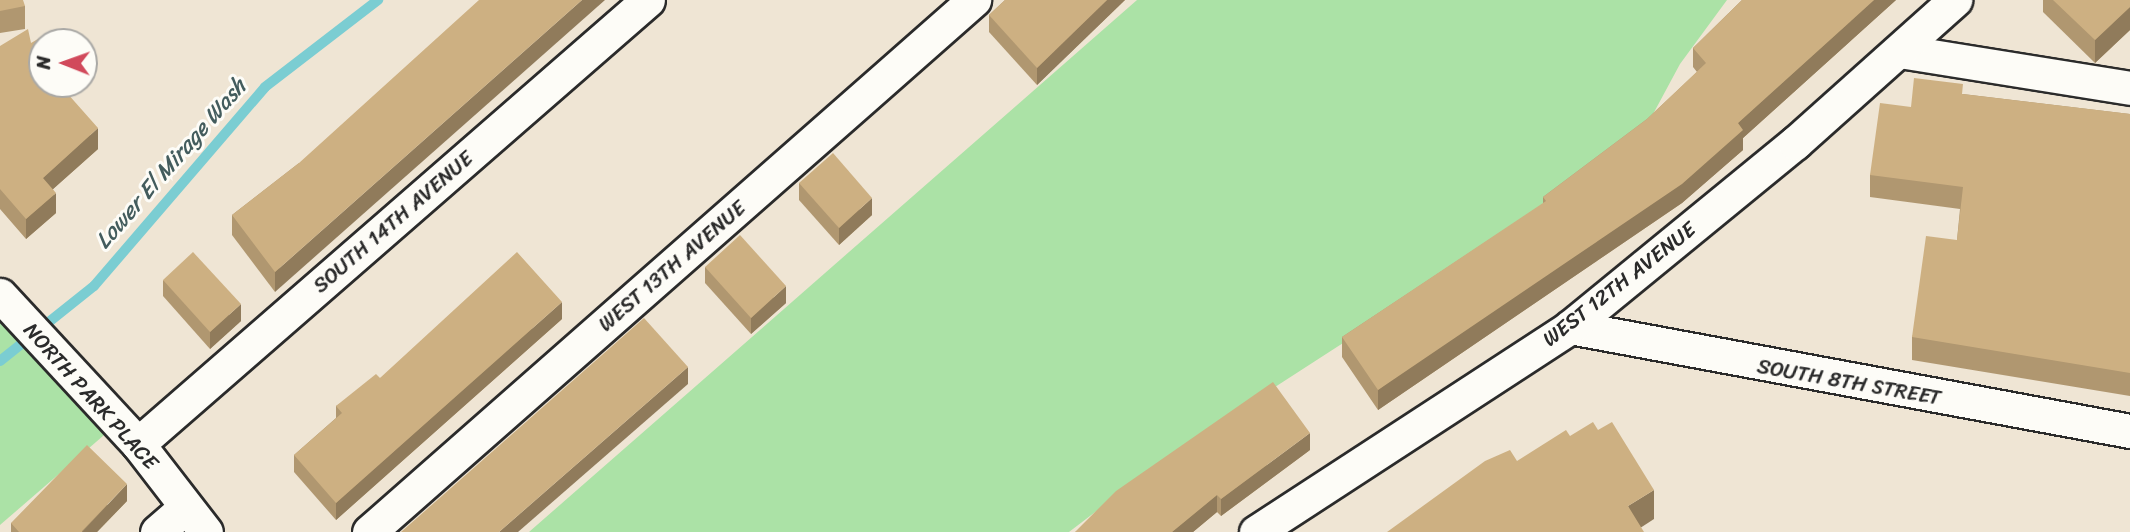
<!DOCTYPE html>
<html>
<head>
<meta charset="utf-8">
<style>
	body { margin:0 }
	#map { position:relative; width:2130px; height:532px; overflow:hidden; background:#efe5d4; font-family:Sriracha,sans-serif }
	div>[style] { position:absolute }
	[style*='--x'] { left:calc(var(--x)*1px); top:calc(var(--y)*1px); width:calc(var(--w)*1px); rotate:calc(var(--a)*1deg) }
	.green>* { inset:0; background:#abe2a6 }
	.stream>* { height:10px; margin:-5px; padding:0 5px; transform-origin:5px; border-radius:5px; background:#7bcdd2 }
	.roads { filter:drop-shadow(2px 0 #2b2b2b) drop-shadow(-2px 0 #2b2b2b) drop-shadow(0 2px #2b2b2b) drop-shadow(0 -2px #2b2b2b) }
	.minor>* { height:33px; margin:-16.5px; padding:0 16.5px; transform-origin:16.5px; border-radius:16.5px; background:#fdfcf7 }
	.wall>* { inset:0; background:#b09770 }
	.shaded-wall>* { inset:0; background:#907b5b }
	.building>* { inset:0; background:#cdb082 }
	span { translate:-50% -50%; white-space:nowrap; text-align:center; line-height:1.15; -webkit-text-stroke:6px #fdfcf7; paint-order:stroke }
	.street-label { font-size:21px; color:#2b2b2b }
	.water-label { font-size:23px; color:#435c5d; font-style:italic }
	.north { position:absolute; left:28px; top:28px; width:70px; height:70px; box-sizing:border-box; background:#fdfcf7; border:2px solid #a9a8a5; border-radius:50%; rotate:271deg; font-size:19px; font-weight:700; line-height:28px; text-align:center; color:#2b2b2b }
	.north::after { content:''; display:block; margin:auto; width:24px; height:32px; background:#d1495b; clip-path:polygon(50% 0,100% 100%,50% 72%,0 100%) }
</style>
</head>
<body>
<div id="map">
	<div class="green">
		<i style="clip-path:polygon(1137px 0,1727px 0,1680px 64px,1645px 129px,1538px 217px,1170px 455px,1069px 532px,529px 532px)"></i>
		<i style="clip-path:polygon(0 296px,118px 423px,0 525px)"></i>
	</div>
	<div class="stream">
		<i style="--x:0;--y:361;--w:120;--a:-38.6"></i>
		<i style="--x:94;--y:286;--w:262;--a:-49.3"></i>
		<i style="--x:265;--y:87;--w:143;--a:-37.6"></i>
	</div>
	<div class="roads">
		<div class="minor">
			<i style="--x:1900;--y:51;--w:233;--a:9.1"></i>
			<i style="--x:0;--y:295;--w:203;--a:47.2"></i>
			<i style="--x:138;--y:444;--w:111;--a:52.3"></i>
			<i style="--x:1570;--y:327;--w:570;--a:10.52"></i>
			<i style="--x:138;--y:444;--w:676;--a:-41.04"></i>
			<i style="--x:157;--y:532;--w:37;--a:-41"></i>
			<i style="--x:369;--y:532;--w:806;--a:-41.33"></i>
			<i style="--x:1256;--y:532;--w:375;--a:-33.1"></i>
			<i style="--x:1570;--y:327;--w:291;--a:-39.3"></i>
			<i style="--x:1795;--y:143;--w:215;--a:-41.8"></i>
		</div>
	</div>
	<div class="wall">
		<i style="clip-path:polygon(0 0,25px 6px,25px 29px,0 33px)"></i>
		<i style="clip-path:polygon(1005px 0,1125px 0,1037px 85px,989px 32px,989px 15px)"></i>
		<i style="clip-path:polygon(1742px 0,1896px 0,1743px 138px,1743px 150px,1682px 203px,1378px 410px,1342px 357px,1342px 337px,1543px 204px,1543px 197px,1647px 119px,1697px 72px,1693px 67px,1693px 48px)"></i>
		<i style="clip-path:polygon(2043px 0,2130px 0,2130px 30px,2095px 63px,2043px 12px)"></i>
		<i style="clip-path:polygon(0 46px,60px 85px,98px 149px,53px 189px,56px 213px,26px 239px,0 209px)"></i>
		<i style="clip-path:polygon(1963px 94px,2130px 114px,2130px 396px,1912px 360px,1912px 337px,1957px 240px,1960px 209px,1870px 197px,1870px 175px,1911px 107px)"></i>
		<i style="clip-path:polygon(299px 163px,275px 292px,232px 235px,232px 215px)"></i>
		<i style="clip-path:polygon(799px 183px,872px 215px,839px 245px,799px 200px)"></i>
		<i style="clip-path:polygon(705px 267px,786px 303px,751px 334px,705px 283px)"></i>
		<i style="clip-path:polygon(163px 280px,241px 321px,210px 349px,163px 296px)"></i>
		<i style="clip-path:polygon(562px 319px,336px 520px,294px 472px,294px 455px,336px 418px,336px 406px,380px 378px)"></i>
		<i style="clip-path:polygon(1310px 450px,1221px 516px,1217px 512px,1193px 532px,1075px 532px)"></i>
		<i style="clip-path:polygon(127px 501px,97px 532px,11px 532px,11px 523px)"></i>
	</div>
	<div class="shaded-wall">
		<i style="clip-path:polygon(582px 0,605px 0,275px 292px,275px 272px)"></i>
		<i style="clip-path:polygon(1107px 0,1125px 0,1037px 85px,1037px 68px)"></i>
		<i style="clip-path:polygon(1874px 0,1896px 0,1743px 138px,1743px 150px,1682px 203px,1378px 410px,1378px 390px,1738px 123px)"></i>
		<i style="clip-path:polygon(2130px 7px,2130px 30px,2095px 63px,2095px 40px)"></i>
		<i style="clip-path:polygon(98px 128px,98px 149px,43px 198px,43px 178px)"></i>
		<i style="clip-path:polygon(56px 193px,56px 213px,26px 239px,26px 219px)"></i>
		<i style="clip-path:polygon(872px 198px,872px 215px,839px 245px,839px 228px)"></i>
		<i style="clip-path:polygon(786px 286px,786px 303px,751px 334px,751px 318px)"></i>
		<i style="clip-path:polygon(562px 302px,562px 319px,336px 520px,336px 503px)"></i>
		<i style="clip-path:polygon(241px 304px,241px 321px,210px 349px,210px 332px)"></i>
		<i style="clip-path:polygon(688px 367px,688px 384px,518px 532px,499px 532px)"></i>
		<i style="clip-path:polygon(1310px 433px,1310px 450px,1221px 516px,1221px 499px)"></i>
		<i style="clip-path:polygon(127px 484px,127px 501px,97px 532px,82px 532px)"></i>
		<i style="clip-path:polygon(1654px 490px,1654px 519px,1634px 532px,1628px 506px)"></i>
		<i style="clip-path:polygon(1217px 495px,1217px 512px,1193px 532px,1172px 532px)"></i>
	</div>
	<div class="building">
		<i style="clip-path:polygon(0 0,23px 0,25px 6px,0 11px)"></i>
		<i style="clip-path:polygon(479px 0,582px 0,275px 272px,232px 215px,299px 163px)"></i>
		<i style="clip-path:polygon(1005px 0,1107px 0,1037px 68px,989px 15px)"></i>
		<i style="clip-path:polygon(1742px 0,1874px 0,1738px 123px,1743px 130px,1682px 184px,1378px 390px,1342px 337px,1546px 201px,1543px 197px,1647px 119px,1706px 63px,1693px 48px)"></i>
		<i style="clip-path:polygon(2053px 0,2130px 0,2130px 7px,2095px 40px)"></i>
		<i style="clip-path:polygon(28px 29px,31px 43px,45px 35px,50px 42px,42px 42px,42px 84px,59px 84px,98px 128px,43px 178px,56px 193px,26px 219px,0 189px,0 46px)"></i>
		<i style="clip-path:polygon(1914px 78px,1963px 84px,1962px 94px,2130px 114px,2130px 373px,1912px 337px,1926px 236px,1957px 240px,1963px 187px,1870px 175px,1880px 103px,1911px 107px)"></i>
		<i style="clip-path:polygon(833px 153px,872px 198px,839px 228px,799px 183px)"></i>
		<i style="clip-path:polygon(740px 235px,786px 286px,751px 318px,705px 267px)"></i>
		<i style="clip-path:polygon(193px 252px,241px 304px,210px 332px,163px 280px)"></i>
		<i style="clip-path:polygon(517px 252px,562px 302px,336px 503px,294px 455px,342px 413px,336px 406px,376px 374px,380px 378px)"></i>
		<i style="clip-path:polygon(644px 318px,688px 367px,499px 532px,401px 532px)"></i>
		<i style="clip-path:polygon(1273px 382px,1310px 433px,1221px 499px,1217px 495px,1172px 532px,1075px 532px,1116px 491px)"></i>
		<i style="clip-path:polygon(1593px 422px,1598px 430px,1612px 422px,1654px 490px,1628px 506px,1644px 532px,1387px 532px,1485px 461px,1510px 450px,1517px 461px,1566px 430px,1570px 436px)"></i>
		<i style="clip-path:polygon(87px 445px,127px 484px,82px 531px,82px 532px,19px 532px,11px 523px)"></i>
	</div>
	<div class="street-label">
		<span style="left:393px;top:222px;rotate:-41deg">SOUTH 14TH AVENUE</span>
		<span style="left:672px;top:266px;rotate:-41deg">WEST 13TH AVENUE</span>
		<span style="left:1619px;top:284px;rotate:-38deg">WEST 12TH AVENUE</span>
		<span style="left:1849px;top:382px;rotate:10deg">SOUTH 8TH STREET</span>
		<span style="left:91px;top:396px;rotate:48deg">NORTH PARK PLACE</span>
	</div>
	<div class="water-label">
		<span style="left:171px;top:164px;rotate:-49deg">Lower El Mirage Wash</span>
	</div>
	<div class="north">N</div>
</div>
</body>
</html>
